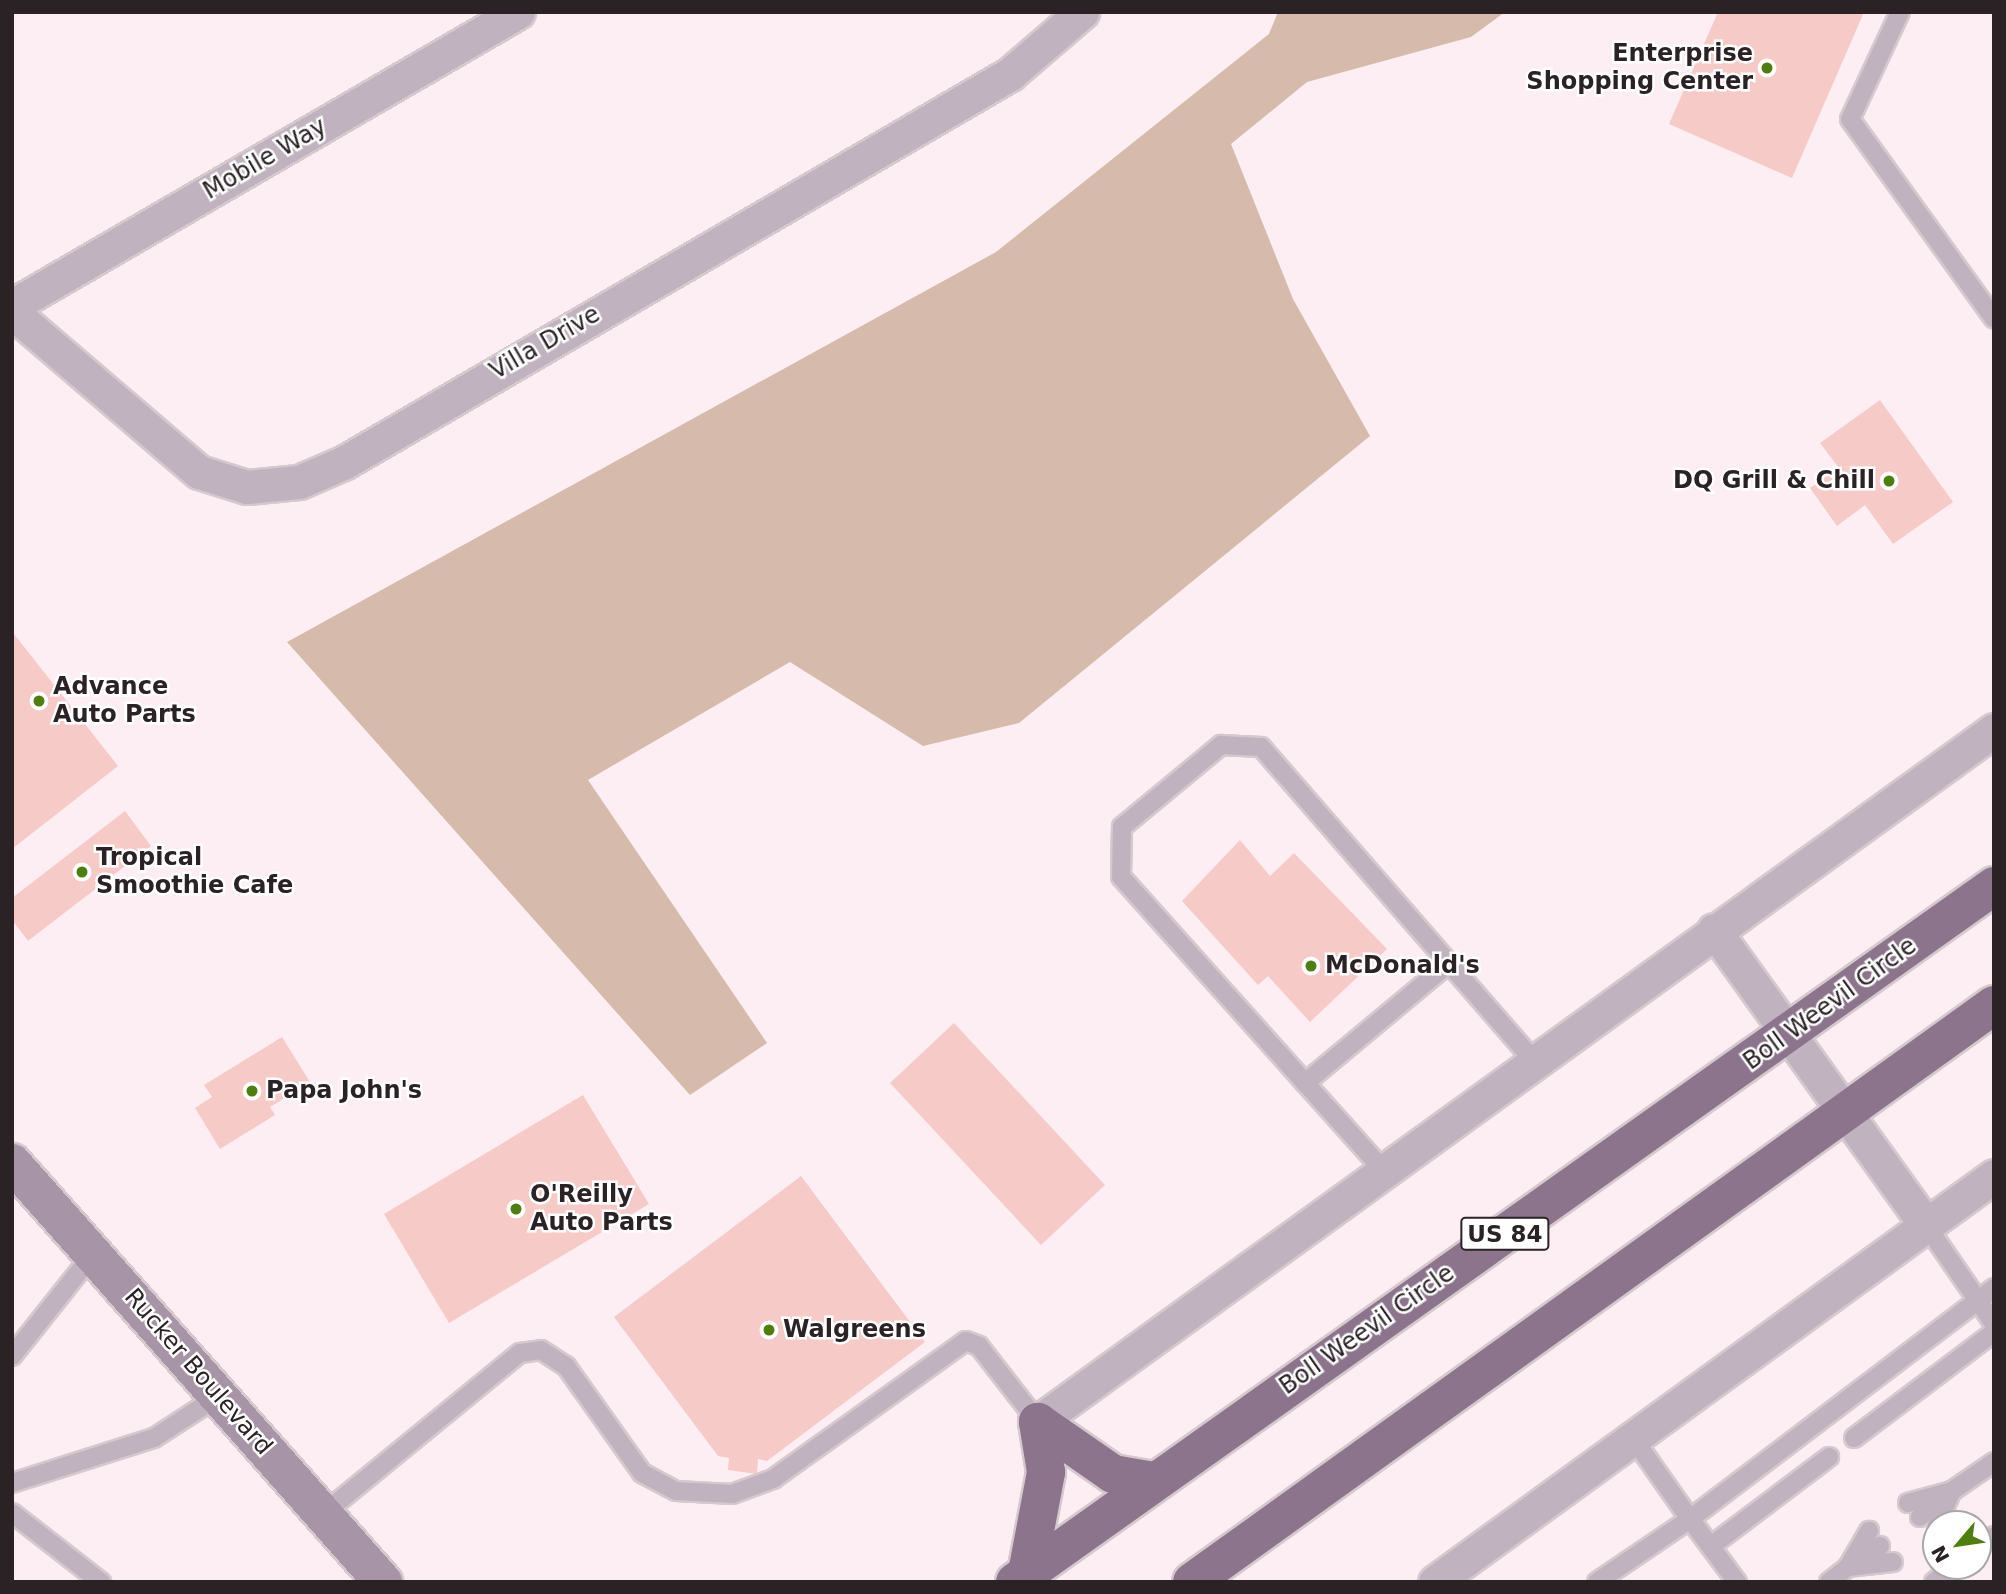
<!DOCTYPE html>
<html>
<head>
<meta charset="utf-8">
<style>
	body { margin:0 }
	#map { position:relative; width:2006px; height:1594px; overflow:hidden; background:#fceef3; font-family:"DejaVu Sans",sans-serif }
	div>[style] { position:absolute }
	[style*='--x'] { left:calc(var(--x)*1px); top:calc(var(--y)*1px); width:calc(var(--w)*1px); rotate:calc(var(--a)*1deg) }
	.green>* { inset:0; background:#d6bbad }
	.building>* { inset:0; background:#f5cac7 }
	.roads { filter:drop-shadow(2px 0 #d6c9ce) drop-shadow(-2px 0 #d6c9ce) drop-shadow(0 2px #d6c9ce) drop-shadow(0 -2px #d6c9ce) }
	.service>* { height:18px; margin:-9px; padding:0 9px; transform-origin:9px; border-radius:9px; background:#c0b3bf }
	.minor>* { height:33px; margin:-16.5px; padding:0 16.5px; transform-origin:16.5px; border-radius:16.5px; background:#c0b3bf }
	.secondary>* { height:38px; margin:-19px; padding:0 19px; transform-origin:19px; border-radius:19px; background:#a794a6 }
	.trunk>* { height:38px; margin:-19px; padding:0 19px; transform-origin:19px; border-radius:19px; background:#8c748c }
	.dots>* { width:19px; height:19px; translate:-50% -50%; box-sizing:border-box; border:4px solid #fff; border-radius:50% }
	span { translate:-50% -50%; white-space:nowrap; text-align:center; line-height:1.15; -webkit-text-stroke:5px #fff; paint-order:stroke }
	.shield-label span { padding:2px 5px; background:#fff; border:2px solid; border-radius:5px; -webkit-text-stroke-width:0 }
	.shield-label { font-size:23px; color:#2a2225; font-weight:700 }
	.poi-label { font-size:24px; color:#2a2225; font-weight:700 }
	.right { translate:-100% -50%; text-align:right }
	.left { translate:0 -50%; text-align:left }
	.street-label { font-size:24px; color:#2a2225 }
	.frame { position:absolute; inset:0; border:14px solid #2a2225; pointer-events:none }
	.north { position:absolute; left:1922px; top:1510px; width:70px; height:70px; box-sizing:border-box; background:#fff; border:2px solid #aaa7a8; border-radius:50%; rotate:241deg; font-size:19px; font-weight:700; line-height:28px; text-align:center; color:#2a2225 }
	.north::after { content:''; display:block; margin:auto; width:24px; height:32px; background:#4e7e0d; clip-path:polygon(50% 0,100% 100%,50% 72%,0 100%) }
</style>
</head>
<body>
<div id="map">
	<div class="green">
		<i style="clip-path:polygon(1278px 12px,1505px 12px,1471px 37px,1307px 82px,1231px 144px,1293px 299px,1370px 436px,1019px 723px,923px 746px,790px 662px,588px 780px,767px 1043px,690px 1095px,287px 642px,996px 252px,1269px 34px)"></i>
	</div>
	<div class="building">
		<i style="clip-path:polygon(1718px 12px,1864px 12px,1792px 178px,1669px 124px)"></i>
		<i style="clip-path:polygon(1880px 400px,1953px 502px,1893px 544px,1865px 505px,1837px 526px,1810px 488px,1839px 468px,1820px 443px)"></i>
		<i style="clip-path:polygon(14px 634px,118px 766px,12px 849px,12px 636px)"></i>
		<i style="clip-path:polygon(125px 811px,151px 846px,28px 941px,12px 920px,12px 898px)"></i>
		<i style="clip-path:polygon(1240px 840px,1270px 876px,1294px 853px,1387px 949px,1310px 1022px,1268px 976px,1258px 985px,1182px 901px)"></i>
		<i style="clip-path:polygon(954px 1023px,1105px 1185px,1041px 1245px,890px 1083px)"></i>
		<i style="clip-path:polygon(282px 1037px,310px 1082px,270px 1107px,275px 1115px,220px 1149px,195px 1108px,212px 1097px,204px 1085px)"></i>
		<i style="clip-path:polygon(583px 1095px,649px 1204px,449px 1323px,384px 1214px)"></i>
		<i style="clip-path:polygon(801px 1176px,925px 1342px,767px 1461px,758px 1459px,757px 1474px,728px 1470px,729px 1458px,718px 1456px,614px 1317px)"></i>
	</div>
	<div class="roads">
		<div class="service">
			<i style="--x:1900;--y:12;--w:118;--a:115"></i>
			<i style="--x:1850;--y:119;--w:246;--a:54.2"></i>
			<i style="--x:1305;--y:1083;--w:187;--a:-39.8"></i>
			<i style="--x:1384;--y:1171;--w:394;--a:-131.8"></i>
			<i style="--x:1121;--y:877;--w:50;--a:-88.9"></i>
			<i style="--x:1122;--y:827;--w:129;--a:-39.6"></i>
			<i style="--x:1221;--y:745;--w:40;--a:2.9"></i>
			<i style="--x:1261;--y:747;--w:416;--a:49"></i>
			<i style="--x:1926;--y:1225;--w:120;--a:55.5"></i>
			<i style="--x:12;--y:1356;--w:130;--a:-51.5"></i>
			<i style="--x:1633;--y:1438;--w:99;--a:54.9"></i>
			<i style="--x:1690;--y:1519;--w:382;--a:-37.2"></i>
			<i style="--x:1854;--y:1438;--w:176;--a:-37.1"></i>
			<i style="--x:12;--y:1483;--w:149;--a:-17.6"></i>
			<i style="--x:154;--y:1438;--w:77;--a:-32.9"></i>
			<i style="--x:1908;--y:1503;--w:46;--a:-15.3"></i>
			<i style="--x:12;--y:1513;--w:113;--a:37.8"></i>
			<i style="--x:323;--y:1514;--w:254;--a:-39.3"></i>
			<i style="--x:520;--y:1353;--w:21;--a:-8"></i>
			<i style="--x:541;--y:1350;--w:30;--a:33"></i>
			<i style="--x:566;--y:1366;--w:131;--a:54.6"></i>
			<i style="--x:642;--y:1473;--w:38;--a:28"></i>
			<i style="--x:676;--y:1491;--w:56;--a:3.1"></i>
			<i style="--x:732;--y:1494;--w:44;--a:-20.1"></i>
			<i style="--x:773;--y:1479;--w:237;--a:-35.6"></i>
			<i style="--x:966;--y:1341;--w:14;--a:21"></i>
			<i style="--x:979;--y:1346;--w:96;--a:52.2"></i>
			<i style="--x:1920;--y:1517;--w:34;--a:-38"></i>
			<i style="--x:1937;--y:1524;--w:36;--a:-66"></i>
			<i style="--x:1952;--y:1491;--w:51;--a:-34.6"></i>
			<i style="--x:1711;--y:1546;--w:148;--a:-37"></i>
			<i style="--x:1978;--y:1548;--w:20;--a:-37"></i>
			<i style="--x:1854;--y:1563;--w:31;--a:-33"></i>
			<i style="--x:1848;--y:1567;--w:42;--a:-59.7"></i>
			<i style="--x:1597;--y:1582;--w:112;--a:-34.1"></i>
			<i style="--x:1690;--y:1519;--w:79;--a:53.3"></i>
			<i style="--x:1829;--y:1582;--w:24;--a:-38"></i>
			<i style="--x:1848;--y:1567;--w:45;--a:-6.3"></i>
			<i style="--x:1934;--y:1582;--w:26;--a:-39"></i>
		</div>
		<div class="minor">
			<i style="--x:12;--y:306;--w:585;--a:-30.16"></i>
			<i style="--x:12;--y:312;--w:246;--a:40.6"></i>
			<i style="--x:199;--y:472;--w:50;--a:17.4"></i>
			<i style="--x:247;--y:487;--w:52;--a:-5.5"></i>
			<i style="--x:299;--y:482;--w:50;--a:-23.5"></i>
			<i style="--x:345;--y:462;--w:770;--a:-30.26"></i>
			<i style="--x:1010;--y:74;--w:95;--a:-40.7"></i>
			<i style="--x:1714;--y:930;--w:363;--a:54.3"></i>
			<i style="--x:1038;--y:1422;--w:1180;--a:-35.9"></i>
			<i style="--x:1435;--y:1582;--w:691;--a:-35.99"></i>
		</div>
		<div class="secondary">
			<i style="--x:12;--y:1163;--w:560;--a:48.48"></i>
		</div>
		<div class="trunk">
			<i style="--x:1038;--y:1422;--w:91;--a:34.7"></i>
			<i style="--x:1113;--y:1474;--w:41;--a:9.9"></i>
			<i style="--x:1027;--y:1573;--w:103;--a:-79.3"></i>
			<i style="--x:1046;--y:1472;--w:51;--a:-99.1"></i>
			<i style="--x:1015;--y:1582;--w:1201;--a:-35.41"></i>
			<i style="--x:1192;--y:1582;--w:988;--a:-35.73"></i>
		</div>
	</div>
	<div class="dots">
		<i style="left:1767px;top:68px;background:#4e7e0d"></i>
		<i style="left:1889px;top:481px;background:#4e7e0d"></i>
		<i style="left:39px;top:701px;background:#4e7e0d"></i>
		<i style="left:82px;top:872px;background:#4e7e0d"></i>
		<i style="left:1311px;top:966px;background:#4e7e0d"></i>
		<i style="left:252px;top:1091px;background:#4e7e0d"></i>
		<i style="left:516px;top:1209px;background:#4e7e0d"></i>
		<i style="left:769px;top:1330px;background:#4e7e0d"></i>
	</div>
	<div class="shield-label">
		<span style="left:1505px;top:1234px">US 84</span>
	</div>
	<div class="poi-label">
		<span class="right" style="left:1753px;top:68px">Enterprise<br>Shopping Center</span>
		<span class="right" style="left:1875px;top:481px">DQ Grill &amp; Chill</span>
		<span class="left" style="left:53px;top:701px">Advance<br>Auto Parts</span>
		<span class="left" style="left:96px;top:872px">Tropical<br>Smoothie Cafe</span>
		<span class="left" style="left:1325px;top:966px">McDonald's</span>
		<span class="left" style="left:266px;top:1091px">Papa John's</span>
		<span class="left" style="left:530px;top:1209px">O'Reilly<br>Auto Parts</span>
		<span class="left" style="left:783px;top:1330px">Walgreens</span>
	</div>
	<div class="street-label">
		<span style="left:265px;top:159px;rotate:-30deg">Mobile Way</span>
		<span style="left:545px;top:343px;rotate:-30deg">Villa Drive</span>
		<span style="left:1830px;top:1004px;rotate:-36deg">Boll Weevil Circle</span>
		<span style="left:1367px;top:1330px;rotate:-35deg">Boll Weevil Circle</span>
		<span style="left:198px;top:1372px;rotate:49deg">Rucker Boulevard</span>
	</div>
	<div class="frame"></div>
	<div class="north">N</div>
</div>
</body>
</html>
